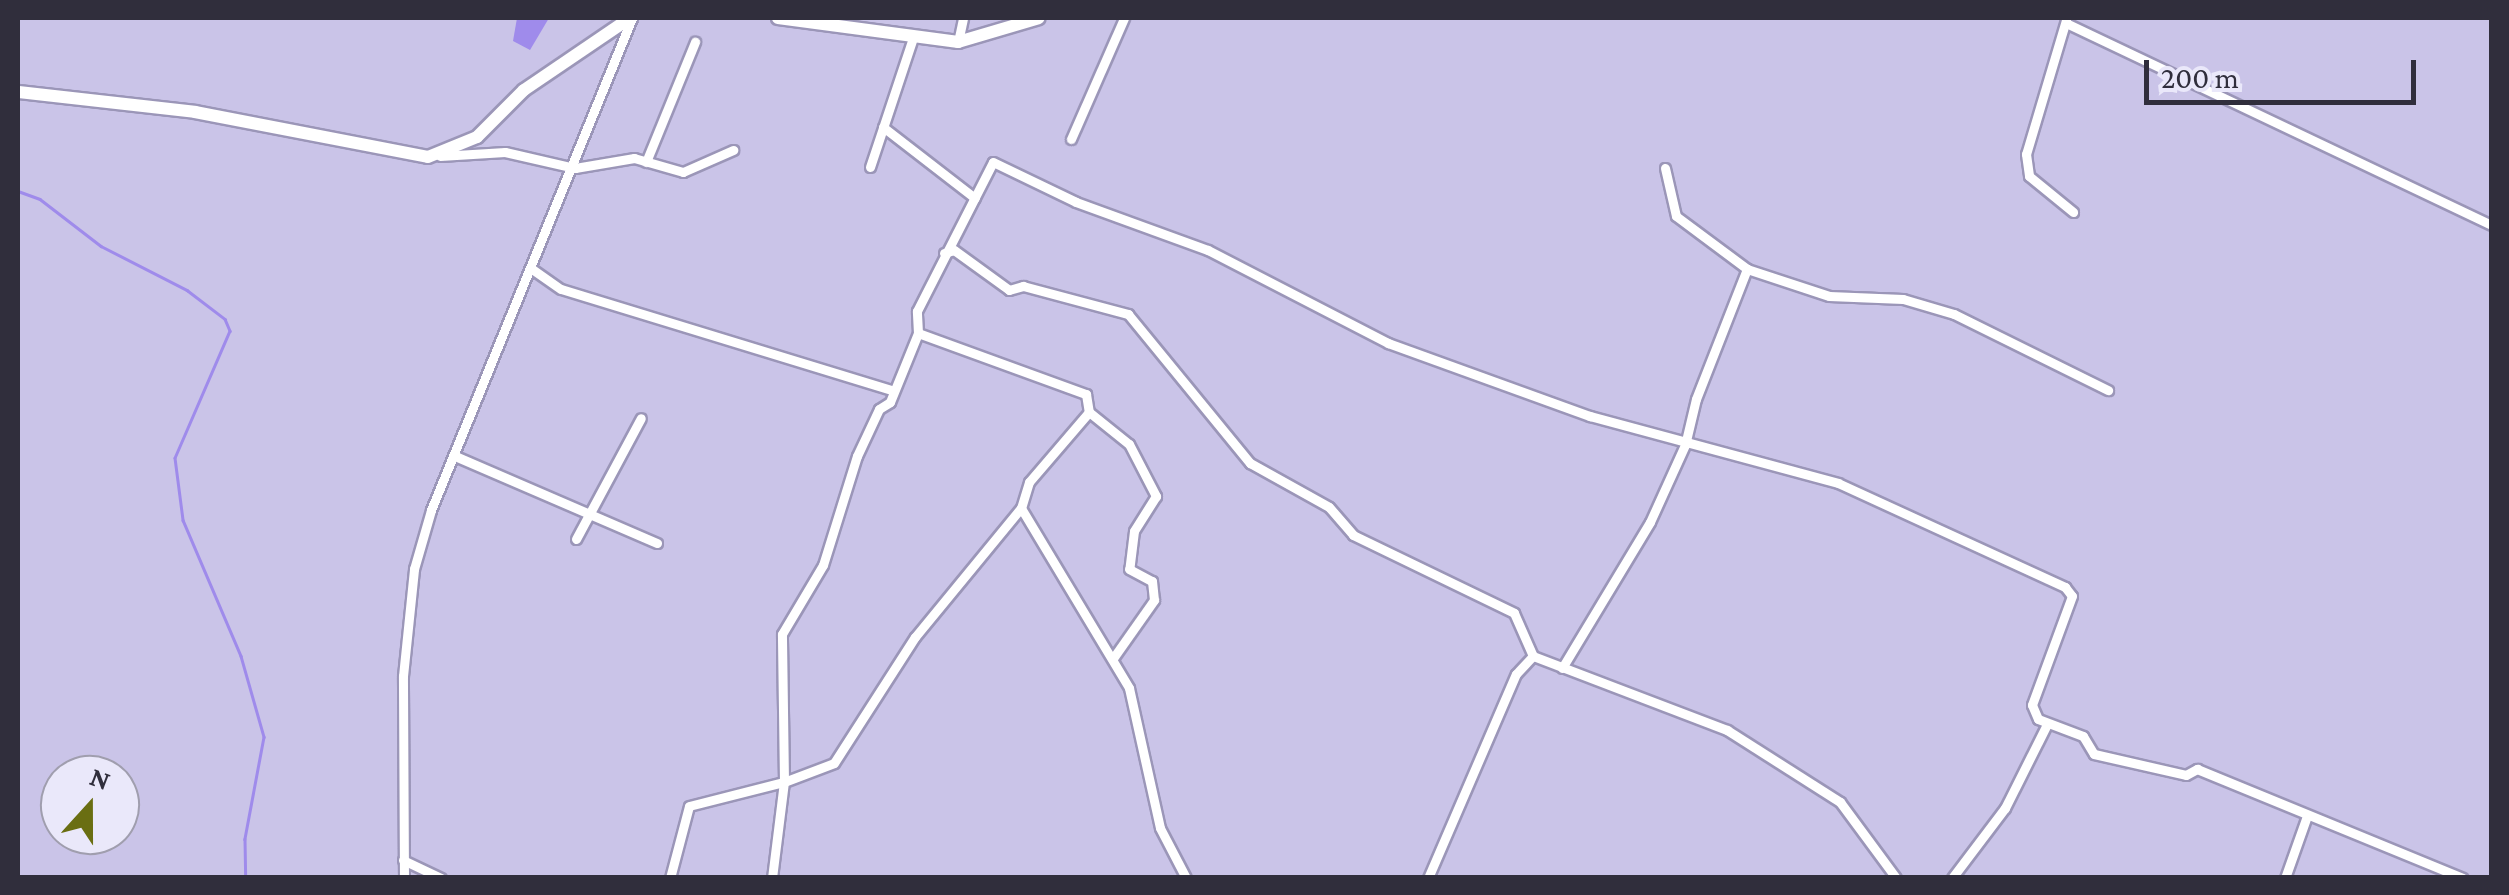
<!DOCTYPE html>
<html>
<head>
<meta charset="utf-8">
<style>
	body { margin:0 }
	#map { position:relative; width:2509px; height:895px; overflow:hidden; background:#cac4e8; font-family:"Crimson Pro",serif }
	div>[style] { position:absolute }
	[style*='--x'] { left:calc(var(--x)*1px); top:calc(var(--y)*1px); width:calc(var(--w)*1px); rotate:calc(var(--a)*1deg) }
	.water>* { inset:0; background:#9f8beb }
	.stream>* { height:2.5px; margin:-1.25px; padding:0 1.25px; transform-origin:1.25px; border-radius:1.25px; background:#9f8beb }
	.roads { filter:drop-shadow(2px 0 #9b96b8) drop-shadow(-2px 0 #9b96b8) drop-shadow(0 2px #9b96b8) drop-shadow(0 -2px #9b96b8) }
	.minor>* { height:9px; margin:-4.5px; padding:0 4.5px; transform-origin:4.5px; border-radius:4.5px; background:#fff }
	.secondary>* { height:12px; margin:-6px; padding:0 6px; transform-origin:6px; border-radius:6px; background:#fff }
	span { translate:-50% -50%; white-space:nowrap; text-align:center; line-height:1.15; -webkit-text-stroke:10px #eae8fa; paint-order:stroke }
	.frame { position:absolute; inset:0; border:20px solid #302e3c; pointer-events:none }
	.north { position:absolute; left:40px; top:755px; width:100px; height:100px; box-sizing:border-box; background:#eae8fa; border:2px solid #a09eae; border-radius:50%; rotate:21deg; font-size:28px; font-weight:700; line-height:40px; text-align:center; color:#302e3c }
	.north::after { content:''; display:block; margin:auto; width:35px; height:45px; background:#6a6e12; clip-path:polygon(50% 0,100% 100%,50% 72%,0 100%) }
	.scale { position:absolute; left:2144px; top:60px; width:272px; height:45px; box-sizing:border-box; border:5px solid #302e3c; border-top:0; padding-left:12px; font-size:30px; line-height:35px; white-space:nowrap; color:#302e3c; -webkit-text-stroke:8px #eae8fa; paint-order:stroke }
</style>
</head>
<body>
<div id="map">
	<div class="water">
		<i style="clip-path:polygon(517px 18px,549px 18px,530px 50px,513px 41px)"></i>
	</div>
	<div class="stream">
		<i style="--x:18;--y:191;--w:23;--a:20"></i>
		<i style="--x:40;--y:199;--w:77;--a:37.6"></i>
		<i style="--x:101;--y:246;--w:97;--a:27.1"></i>
		<i style="--x:187;--y:290;--w:48;--a:37.3"></i>
		<i style="--x:225;--y:319;--w:13;--a:67"></i>
		<i style="--x:230;--y:331;--w:138;--a:113.4"></i>
		<i style="--x:175;--y:458;--w:63;--a:82.6"></i>
		<i style="--x:183;--y:520;--w:148;--a:66.9"></i>
		<i style="--x:241;--y:656;--w:84;--a:74.1"></i>
		<i style="--x:264;--y:737;--w:104;--a:100.6"></i>
		<i style="--x:245;--y:839;--w:39;--a:89"></i>
	</div>
	<div class="roads">
		<div class="minor">
			<i style="--x:2066;--y:20;--w:140;--a:106.6"></i>
			<i style="--x:2026;--y:154;--w:22;--a:82"></i>
			<i style="--x:2029;--y:176;--w:57;--a:39.3"></i>
			<i style="--x:2066;--y:23;--w:471;--a:25.4"></i>
			<i style="--x:958;--y:42;--w:25;--a:-78"></i>
			<i style="--x:883;--y:127;--w:116;--a:37.7"></i>
			<i style="--x:1071;--y:139;--w:132;--a:-66.3"></i>
			<i style="--x:440;--y:156;--w:65;--a:-3.5"></i>
			<i style="--x:505;--y:152;--w:72;--a:12.9"></i>
			<i style="--x:575;--y:168;--w:60;--a:-9.6"></i>
			<i style="--x:634;--y:158;--w:51;--a:15.9"></i>
			<i style="--x:683;--y:172;--w:55;--a:-23.7"></i>
			<i style="--x:646;--y:162;--w:130;--a:-67.8"></i>
			<i style="--x:870;--y:167;--w:136;--a:-71.6"></i>
			<i style="--x:1665;--y:168;--w:49;--a:77.1"></i>
			<i style="--x:1676;--y:216;--w:89;--a:36.7"></i>
			<i style="--x:944;--y:253;--w:10;--a:-17"></i>
			<i style="--x:954;--y:250;--w:68;--a:36"></i>
			<i style="--x:1009;--y:290;--w:15;--a:-16"></i>
			<i style="--x:1023;--y:286;--w:109;--a:14.9"></i>
			<i style="--x:1128;--y:314;--w:193;--a:50.7"></i>
			<i style="--x:1250;--y:463;--w:90;--a:29.1"></i>
			<i style="--x:1329;--y:507;--w:37;--a:49"></i>
			<i style="--x:1353;--y:535;--w:179;--a:25.8"></i>
			<i style="--x:1514;--y:613;--w:47;--a:66.2"></i>
			<i style="--x:532;--y:269;--w:35;--a:35"></i>
			<i style="--x:561;--y:289;--w:348;--a:17"></i>
			<i style="--x:918;--y:333;--w:179;--a:20"></i>
			<i style="--x:1086;--y:394;--w:18;--a:81"></i>
			<i style="--x:1089;--y:412;--w:92;--a:130.6"></i>
			<i style="--x:1029;--y:482;--w:27;--a:107"></i>
			<i style="--x:1089;--y:412;--w:51;--a:38.7"></i>
			<i style="--x:1129;--y:444;--w:59;--a:62.6"></i>
			<i style="--x:1156;--y:496;--w:41;--a:122.2"></i>
			<i style="--x:1134;--y:531;--w:38;--a:97"></i>
			<i style="--x:1129;--y:569;--w:26;--a:28"></i>
			<i style="--x:1152;--y:581;--w:19;--a:84"></i>
			<i style="--x:1154;--y:600;--w:70;--a:125.1"></i>
			<i style="--x:455;--y:456;--w:220;--a:23.3"></i>
			<i style="--x:576;--y:539;--w:137;--a:-61.8"></i>
			<i style="--x:1562;--y:668;--w:170;--a:-58.9"></i>
			<i style="--x:1650;--y:522;--w:85;--a:-65.6"></i>
			<i style="--x:1685;--y:445;--w:47;--a:-76.6"></i>
			<i style="--x:1696;--y:399;--w:140;--a:-68.6"></i>
			<i style="--x:1747;--y:269;--w:86;--a:18.2"></i>
			<i style="--x:1829;--y:296;--w:74;--a:2.3"></i>
			<i style="--x:1903;--y:299;--w:53;--a:16.4"></i>
			<i style="--x:1954;--y:314;--w:172;--a:26.3"></i>
			<i style="--x:403;--y:860;--w:42;--a:25.3"></i>
			<i style="--x:404;--y:878;--w:202;--a:-90.3"></i>
			<i style="--x:403;--y:676;--w:108;--a:-84.1"></i>
			<i style="--x:414;--y:569;--w:61;--a:-73.9"></i>
			<i style="--x:431;--y:510;--w:531;--a:-67.78"></i>
			<i style="--x:670;--y:878;--w:74;--a:-75.2"></i>
			<i style="--x:689;--y:806;--w:98;--a:-14.2"></i>
			<i style="--x:784;--y:782;--w:148;--a:-90.8"></i>
			<i style="--x:782;--y:634;--w:80;--a:-59.3"></i>
			<i style="--x:823;--y:565;--w:114;--a:-72.7"></i>
			<i style="--x:857;--y:456;--w:52;--a:-64.9"></i>
			<i style="--x:879;--y:409;--w:13;--a:-32"></i>
			<i style="--x:890;--y:402;--w:74;--a:-67.9"></i>
			<i style="--x:918;--y:333;--w:22;--a:-93"></i>
			<i style="--x:917;--y:311;--w:167;--a:-63"></i>
			<i style="--x:993;--y:162;--w:92;--a:25.7"></i>
			<i style="--x:1076;--y:202;--w:140;--a:20"></i>
			<i style="--x:1208;--y:250;--w:203;--a:27.3"></i>
			<i style="--x:1388;--y:343;--w:215;--a:19.9"></i>
			<i style="--x:1590;--y:416;--w:257;--a:15.1"></i>
			<i style="--x:1838;--y:483;--w:250;--a:24.6"></i>
			<i style="--x:2065;--y:587;--w:11;--a:52"></i>
			<i style="--x:2072;--y:596;--w:116;--a:110.2"></i>
			<i style="--x:2032;--y:705;--w:15;--a:67"></i>
			<i style="--x:2038;--y:719;--w:48;--a:20.7"></i>
			<i style="--x:2083;--y:736;--w:21;--a:59"></i>
			<i style="--x:2094;--y:754;--w:94;--a:12.9"></i>
			<i style="--x:2186;--y:775;--w:13;--a:-29"></i>
			<i style="--x:2197;--y:769;--w:287;--a:22.3"></i>
			<i style="--x:772;--y:878;--w:97;--a:-82.9"></i>
			<i style="--x:784;--y:782;--w:53;--a:-20.8"></i>
			<i style="--x:834;--y:763;--w:150;--a:-57.3"></i>
			<i style="--x:915;--y:637;--w:167;--a:-50.6"></i>
			<i style="--x:1021;--y:508;--w:210;--a:59"></i>
			<i style="--x:1129;--y:688;--w:143;--a:77.5"></i>
			<i style="--x:1160;--y:828;--w:56;--a:62.5"></i>
			<i style="--x:1428;--y:878;--w:222;--a:-66.7"></i>
			<i style="--x:1516;--y:674;--w:25;--a:-47"></i>
			<i style="--x:1533;--y:656;--w:208;--a:20.9"></i>
			<i style="--x:1727;--y:730;--w:134;--a:32.5"></i>
			<i style="--x:1840;--y:802;--w:94;--a:53.6"></i>
			<i style="--x:1952;--y:878;--w:88;--a:-52.9"></i>
			<i style="--x:2005;--y:808;--w:94;--a:-63.4"></i>
			<i style="--x:2285;--y:878;--w:66;--a:-70.5"></i>
		</div>
		<div class="secondary">
			<i style="--x:778;--y:18;--w:182;--a:7.6"></i>
			<i style="--x:958;--y:42;--w:84;--a:-16.5"></i>
			<i style="--x:18;--y:92;--w:178;--a:6.4"></i>
			<i style="--x:195;--y:112;--w:237;--a:10.9"></i>
			<i style="--x:428;--y:157;--w:53;--a:-22.2"></i>
			<i style="--x:477;--y:137;--w:66;--a:-45"></i>
			<i style="--x:524;--y:90;--w:128;--a:-34.2"></i>
		</div>
	</div>
	<div class="frame"></div>
	<div class="north">N</div>
	<div class="scale">200 m</div>
</div>
</body>
</html>
